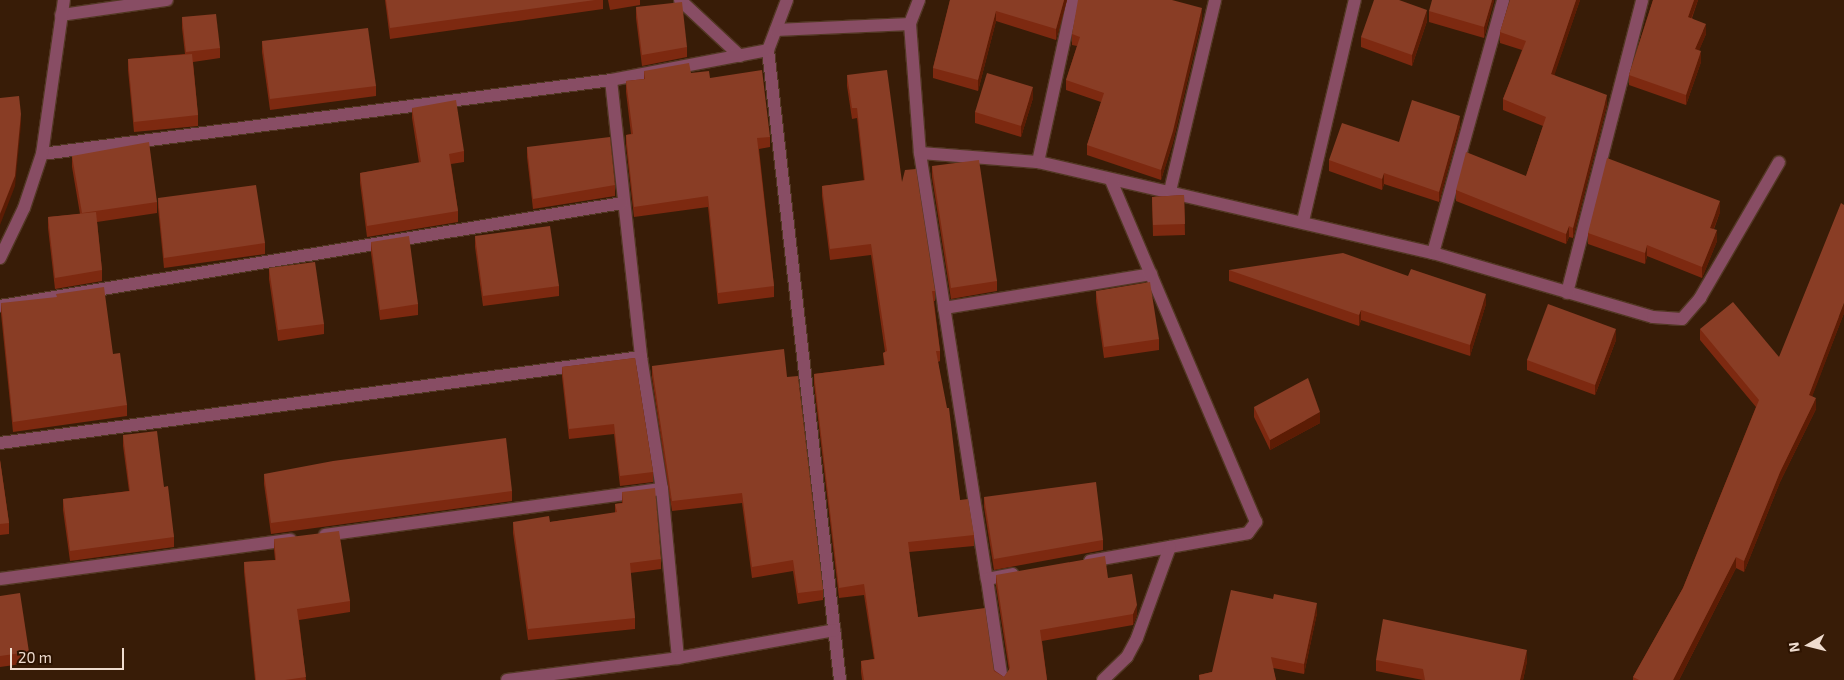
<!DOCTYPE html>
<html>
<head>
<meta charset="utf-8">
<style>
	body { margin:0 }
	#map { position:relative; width:1844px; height:680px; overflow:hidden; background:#381c07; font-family:"Exo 2",sans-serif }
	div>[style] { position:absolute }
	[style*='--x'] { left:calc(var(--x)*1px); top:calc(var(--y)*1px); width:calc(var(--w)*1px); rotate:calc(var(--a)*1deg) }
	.roads { filter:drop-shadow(1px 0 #523723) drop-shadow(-1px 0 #523723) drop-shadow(0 1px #523723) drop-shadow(0 -1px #523723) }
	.minor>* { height:12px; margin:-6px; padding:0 6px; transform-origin:6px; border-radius:6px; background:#884d64 }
	.wall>* { inset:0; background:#7d2910 }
	.shaded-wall>* { inset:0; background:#5c1c04 }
	.building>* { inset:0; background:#893d25 }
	span { translate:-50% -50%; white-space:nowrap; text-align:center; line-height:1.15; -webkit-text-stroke:5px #2d1300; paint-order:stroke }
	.north { position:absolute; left:1784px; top:620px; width:50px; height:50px; -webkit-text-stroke:4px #2d1300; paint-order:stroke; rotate:262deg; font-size:14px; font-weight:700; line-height:20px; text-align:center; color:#efdccf }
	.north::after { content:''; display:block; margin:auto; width:18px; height:22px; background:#efdccf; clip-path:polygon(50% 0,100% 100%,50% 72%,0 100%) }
	.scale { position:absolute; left:10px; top:648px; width:114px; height:22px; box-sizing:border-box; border:2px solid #efdccf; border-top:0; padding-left:6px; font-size:15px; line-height:18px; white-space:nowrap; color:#efdccf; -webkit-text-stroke:4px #2d1300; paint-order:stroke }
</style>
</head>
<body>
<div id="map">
	<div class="roads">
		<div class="minor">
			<i style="--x:680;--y:0;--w:82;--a:43"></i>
			<i style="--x:787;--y:0;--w:53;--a:110.8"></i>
			<i style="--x:768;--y:50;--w:634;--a:83.48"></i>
			<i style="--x:919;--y:0;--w:26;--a:111"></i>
			<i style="--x:910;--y:24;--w:129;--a:85.6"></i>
			<i style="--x:920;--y:153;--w:431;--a:81.1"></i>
			<i style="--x:987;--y:579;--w:26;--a:-11"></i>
			<i style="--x:61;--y:15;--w:107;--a:-8.1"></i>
			<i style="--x:776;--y:30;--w:134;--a:-2.6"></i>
			<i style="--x:611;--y:80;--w:279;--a:83.8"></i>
			<i style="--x:641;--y:357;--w:134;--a:81"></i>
			<i style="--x:662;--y:489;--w:170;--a:84.6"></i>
			<i style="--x:920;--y:153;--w:118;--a:4.4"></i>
			<i style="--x:1038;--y:162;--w:405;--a:13"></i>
			<i style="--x:1433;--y:253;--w:229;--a:16.2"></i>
			<i style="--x:1653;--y:317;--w:29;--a:4"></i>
			<i style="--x:1682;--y:319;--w:28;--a:-49"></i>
			<i style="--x:1700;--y:298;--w:157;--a:-59.8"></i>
			<i style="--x:42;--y:154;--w:574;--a:-7.41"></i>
			<i style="--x:611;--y:80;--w:160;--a:-10.8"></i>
			<i style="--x:1038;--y:162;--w:166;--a:-77.8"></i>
			<i style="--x:1170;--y:191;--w:196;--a:-76.7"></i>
			<i style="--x:1303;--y:221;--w:227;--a:-76.8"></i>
			<i style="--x:1433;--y:253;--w:263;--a:-74.5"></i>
			<i style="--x:0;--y:258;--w:55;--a:-64.4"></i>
			<i style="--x:24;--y:208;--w:57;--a:-71.6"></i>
			<i style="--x:42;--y:154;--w:156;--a:-81.9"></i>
			<i style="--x:1567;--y:293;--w:302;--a:-75.6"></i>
			<i style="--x:0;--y:306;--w:630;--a:-9.4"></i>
			<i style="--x:944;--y:308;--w:210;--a:-9.3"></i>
			<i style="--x:0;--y:443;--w:647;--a:-7.64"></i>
			<i style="--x:325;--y:535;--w:340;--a:-7.8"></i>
			<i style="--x:1090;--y:561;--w:160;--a:-10"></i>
			<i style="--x:1248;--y:533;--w:14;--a:-54"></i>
			<i style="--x:1256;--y:522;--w:371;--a:-113"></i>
			<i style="--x:0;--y:579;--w:293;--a:-7.7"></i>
			<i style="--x:987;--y:579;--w:102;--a:81.6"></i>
			<i style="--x:507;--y:680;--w:172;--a:-7.3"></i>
			<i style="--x:678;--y:658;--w:159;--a:-10.1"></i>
			<i style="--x:1103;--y:680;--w:33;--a:-44"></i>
			<i style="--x:1127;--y:657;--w:21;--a:-62"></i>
			<i style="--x:1137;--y:638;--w:97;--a:-70.1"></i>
		</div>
	</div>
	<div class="wall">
		<i style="clip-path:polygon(385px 0,603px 0,603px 9px,390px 39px)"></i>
		<i style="clip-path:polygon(608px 0,640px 0,640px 5px,610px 10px)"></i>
		<i style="clip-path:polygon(950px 0,1067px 0,1056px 40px,996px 21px,978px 91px,933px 78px,933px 68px)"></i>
		<i style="clip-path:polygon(1494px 0,1484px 38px,1429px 22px,1429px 11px)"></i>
		<i style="clip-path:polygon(1510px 0,1580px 0,1554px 75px,1607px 105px,1573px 238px,1569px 237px,1566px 244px,1456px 201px,1456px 190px,1526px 176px,1543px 126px,1503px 110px,1503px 99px,1522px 50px,1500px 43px,1500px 32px)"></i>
		<i style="clip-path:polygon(1653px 0,1698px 0,1692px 18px,1706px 34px,1699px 50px,1701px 62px,1686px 105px,1629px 85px,1629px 75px)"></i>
		<i style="clip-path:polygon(636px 7px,687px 47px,687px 57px,642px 66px,636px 18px)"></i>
		<i style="clip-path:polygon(182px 17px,220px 48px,220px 58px,193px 62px,198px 115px,198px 126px,134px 132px,128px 70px,128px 59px,185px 54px,182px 28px)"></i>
		<i style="clip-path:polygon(1202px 19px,1173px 142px,1161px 180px,1087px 155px,1087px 145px,1101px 102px,1066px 90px,1066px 80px,1077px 46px,1072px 45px,1072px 34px)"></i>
		<i style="clip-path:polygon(1427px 21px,1412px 66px,1361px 47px,1361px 37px)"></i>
		<i style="clip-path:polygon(262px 41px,376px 86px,376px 96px,270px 110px,262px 52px)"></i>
		<i style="clip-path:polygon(644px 71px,691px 73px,710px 78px,770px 137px,770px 147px,759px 149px,774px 286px,774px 297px,718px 304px,708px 207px,634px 217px,626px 145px,626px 135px,631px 134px,626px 92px,626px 81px,644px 79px)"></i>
		<i style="clip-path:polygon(847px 75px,902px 182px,935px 291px,935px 301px,934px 301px,940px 351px,940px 361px,938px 362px,960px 500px,974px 535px,974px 546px,909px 552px,918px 617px,1004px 677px,1009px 670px,996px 586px,996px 575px,1108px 578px,1137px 615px,1133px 625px,1042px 641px,1047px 680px,862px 680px,861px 672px,861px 661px,874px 659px,864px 595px,839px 598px,814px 384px,814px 374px,884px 365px,883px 353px,885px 352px,871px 255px,830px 260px,822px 196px,822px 186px,864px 181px,857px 118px,852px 119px,847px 86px)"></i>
		<i style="clip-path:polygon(1033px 98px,1021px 137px,975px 123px,975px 112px)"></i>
		<i style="clip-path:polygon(412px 108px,464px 151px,464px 162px,451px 164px,458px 211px,458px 222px,367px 237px,360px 183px,360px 173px,419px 163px,412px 118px)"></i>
		<i style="clip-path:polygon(1460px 126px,1439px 202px,1384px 184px,1382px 190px,1329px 171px,1329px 160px)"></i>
		<i style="clip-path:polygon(527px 147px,615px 185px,615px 196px,533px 209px,527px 157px)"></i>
		<i style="clip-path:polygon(72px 156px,157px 202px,157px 213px,97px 222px,102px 270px,102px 281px,55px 289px,48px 228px,48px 217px,80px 214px,72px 167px)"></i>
		<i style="clip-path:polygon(932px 166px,997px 281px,997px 291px,951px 299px,932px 177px)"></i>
		<i style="clip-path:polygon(1184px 195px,1185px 235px,1153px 236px,1152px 197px)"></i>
		<i style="clip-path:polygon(158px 198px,265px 243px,265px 254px,164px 268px,158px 208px)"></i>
		<i style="clip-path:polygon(1720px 212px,1714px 229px,1717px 241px,1702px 278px,1647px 256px,1645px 264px,1588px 244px,1588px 233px)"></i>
		<i style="clip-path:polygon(475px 236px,559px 286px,559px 296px,483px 306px,475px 247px)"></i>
		<i style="clip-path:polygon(371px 242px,418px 304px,418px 315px,380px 320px,371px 253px)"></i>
		<i style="clip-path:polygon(269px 268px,324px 324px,324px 334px,278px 341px,269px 279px)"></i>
		<i style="clip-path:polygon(1229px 270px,1408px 276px,1486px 304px,1470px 356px,1361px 320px,1359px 326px,1229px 281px)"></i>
		<i style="clip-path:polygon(1096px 291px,1159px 339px,1159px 350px,1104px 358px,1096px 301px)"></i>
		<i style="clip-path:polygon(1px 303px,127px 405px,127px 416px,13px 432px,1px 314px)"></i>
		<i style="clip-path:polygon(1844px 313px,1812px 396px,1816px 409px,1780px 482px,1744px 572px,1736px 568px,1679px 680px,1633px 680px,1633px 677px,1683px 588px,1756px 407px,1700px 340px,1700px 329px,1779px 357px)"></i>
		<i style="clip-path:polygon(1616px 340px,1595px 395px,1527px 370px,1527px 360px)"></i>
		<i style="clip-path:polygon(635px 358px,653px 472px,653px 482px,620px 486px,614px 434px,569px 439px,562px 377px,562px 367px)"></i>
		<i style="clip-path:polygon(652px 366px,787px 377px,823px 590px,823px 600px,798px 604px,793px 571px,752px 578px,742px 503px,672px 511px,652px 377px)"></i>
		<i style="clip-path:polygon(1254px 407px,1320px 423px,1270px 450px,1254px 417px)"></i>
		<i style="clip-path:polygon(123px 435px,164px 487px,174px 537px,174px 547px,70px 561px,63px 510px,63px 499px,129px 491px,123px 446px)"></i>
		<i style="clip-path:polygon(0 460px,9px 523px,9px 534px,0 535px)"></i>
		<i style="clip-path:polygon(264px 474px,512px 491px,512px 501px,271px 534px,264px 484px)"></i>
		<i style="clip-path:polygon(622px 492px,661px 559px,661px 569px,630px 573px,635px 618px,635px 629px,528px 640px,513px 533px,513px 522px,550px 522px,615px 513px,615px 504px,622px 503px)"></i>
		<i style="clip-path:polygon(984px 497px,1103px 540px,1103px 550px,994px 570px,984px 507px)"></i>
		<i style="clip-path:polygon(274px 539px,350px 601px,350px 612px,299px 620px,306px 680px,255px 680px,244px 572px,244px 562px,275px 560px,274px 550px)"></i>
		<i style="clip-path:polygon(0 596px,29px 652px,29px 663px,0 667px)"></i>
		<i style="clip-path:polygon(1317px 613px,1304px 674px,1273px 668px,1276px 680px,1199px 680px,1199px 675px,1212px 672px)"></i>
		<i style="clip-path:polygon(1376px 660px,1527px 661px,1523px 680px,1423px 680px,1376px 671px)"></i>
	</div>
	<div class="shaded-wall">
		<i style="clip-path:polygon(1064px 0,1067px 0,1056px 40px,1056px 29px)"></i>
		<i style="clip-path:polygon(1492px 0,1494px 0,1494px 1px,1484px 38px,1484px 27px)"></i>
		<i style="clip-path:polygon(1576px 0,1580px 0,1551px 85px,1551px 74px)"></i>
		<i style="clip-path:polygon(1694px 0,1698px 0,1688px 27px,1688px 17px)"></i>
		<i style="clip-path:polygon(1202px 8px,1202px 19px,1173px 142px,1161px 180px,1161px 170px)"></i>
		<i style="clip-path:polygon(1427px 10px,1427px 21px,1412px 66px,1412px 55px)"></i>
		<i style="clip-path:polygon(996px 11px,996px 21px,978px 91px,978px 80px)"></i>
		<i style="clip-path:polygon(1706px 24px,1706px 34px,1695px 60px,1695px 49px)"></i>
		<i style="clip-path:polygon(1701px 51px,1701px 62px,1686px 105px,1686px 95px)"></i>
		<i style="clip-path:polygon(1033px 87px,1033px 98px,1021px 137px,1021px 126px)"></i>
		<i style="clip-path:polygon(1607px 95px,1607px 105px,1573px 238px,1573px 228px)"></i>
		<i style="clip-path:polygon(21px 114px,21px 125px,15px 186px,0 225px,0 214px)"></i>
		<i style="clip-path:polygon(1460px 116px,1460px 126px,1439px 202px,1439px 192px)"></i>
		<i style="clip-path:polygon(1384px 173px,1384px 184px,1382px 190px,1382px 179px)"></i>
		<i style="clip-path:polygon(1720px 201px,1720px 212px,1710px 238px,1710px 228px)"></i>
		<i style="clip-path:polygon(1569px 226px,1569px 237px,1566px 244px,1566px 234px)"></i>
		<i style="clip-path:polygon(1717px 230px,1717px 241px,1702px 278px,1702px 267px)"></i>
		<i style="clip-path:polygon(1647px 245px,1647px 256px,1645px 264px,1645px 253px)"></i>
		<i style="clip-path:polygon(1486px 294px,1486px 304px,1470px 356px,1470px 345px)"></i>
		<i style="clip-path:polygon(1844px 303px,1844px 313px,1809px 405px,1809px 395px)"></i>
		<i style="clip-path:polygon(1361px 310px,1361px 320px,1359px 326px,1359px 315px)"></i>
		<i style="clip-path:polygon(1616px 329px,1616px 340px,1595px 395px,1595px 385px)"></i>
		<i style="clip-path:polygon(1816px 398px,1816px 409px,1780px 482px,1744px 572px,1744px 561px,1780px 472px)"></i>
		<i style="clip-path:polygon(1320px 412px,1320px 423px,1270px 450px,1270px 440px)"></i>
		<i style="clip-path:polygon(1736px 557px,1736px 568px,1679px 680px,1673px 680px)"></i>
		<i style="clip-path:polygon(1317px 603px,1317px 613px,1304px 674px,1304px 664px)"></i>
		<i style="clip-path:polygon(1137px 605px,1137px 615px,1133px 625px,1133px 614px)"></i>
		<i style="clip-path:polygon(1527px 650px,1527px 661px,1523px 680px,1520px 680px)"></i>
	</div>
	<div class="building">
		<i style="clip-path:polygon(386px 0,595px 0,390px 28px)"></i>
		<i style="clip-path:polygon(950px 0,1064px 0,1056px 29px,996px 11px,978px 80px,933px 68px)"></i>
		<i style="clip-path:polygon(1078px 0,1172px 0,1202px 8px,1173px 131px,1161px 170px,1087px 145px,1104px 93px,1066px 80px,1080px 37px,1072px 34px)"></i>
		<i style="clip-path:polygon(1374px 0,1399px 0,1427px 10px,1412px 55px,1361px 37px)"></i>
		<i style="clip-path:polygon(1432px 0,1492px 0,1484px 27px,1429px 11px)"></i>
		<i style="clip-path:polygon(1510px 0,1576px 0,1551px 74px,1607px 95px,1573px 228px,1569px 226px,1566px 234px,1456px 190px,1466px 152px,1526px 176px,1546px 117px,1503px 99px,1526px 41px,1500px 32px)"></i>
		<i style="clip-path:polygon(1653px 0,1694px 0,1688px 17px,1706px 24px,1695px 49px,1701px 51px,1686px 95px,1629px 75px)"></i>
		<i style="clip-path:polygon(682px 2px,687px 47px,642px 55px,636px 7px)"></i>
		<i style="clip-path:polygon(216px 14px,220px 48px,186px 52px,182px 17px)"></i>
		<i style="clip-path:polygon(368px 28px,376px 86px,270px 99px,262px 41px)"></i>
		<i style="clip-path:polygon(192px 54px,198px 115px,134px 122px,128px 59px)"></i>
		<i style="clip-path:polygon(689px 63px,691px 73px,709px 71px,710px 78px,762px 70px,770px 137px,757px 138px,774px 286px,718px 293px,708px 196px,634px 207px,626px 135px,633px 134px,626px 81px,645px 79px,644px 71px)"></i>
		<i style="clip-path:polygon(887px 70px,902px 182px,905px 170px,916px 169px,935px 291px,932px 291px,940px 351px,936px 351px,947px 408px,949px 408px,960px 500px,968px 499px,974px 535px,908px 542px,918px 617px,985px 608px,994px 671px,1004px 677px,1010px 668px,996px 575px,1105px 556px,1108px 578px,1132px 574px,1137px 605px,1133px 614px,1040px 630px,1047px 680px,864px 680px,861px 661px,875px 659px,864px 584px,839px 588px,814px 374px,885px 365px,883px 353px,887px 351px,871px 244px,830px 249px,822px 186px,865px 180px,857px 108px,852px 108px,847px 75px)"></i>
		<i style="clip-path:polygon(987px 73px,1033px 87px,1021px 126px,975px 112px)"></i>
		<i style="clip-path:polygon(19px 96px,21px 114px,15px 176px,0 214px,0 98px)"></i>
		<i style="clip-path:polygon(456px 100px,464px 151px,449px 154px,458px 211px,367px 226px,360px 173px,421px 162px,412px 108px)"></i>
		<i style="clip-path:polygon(1412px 100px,1460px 116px,1439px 192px,1384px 173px,1382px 179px,1329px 160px,1342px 123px,1399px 142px)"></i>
		<i style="clip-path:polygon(610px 137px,615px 185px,533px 199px,527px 147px)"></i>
		<i style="clip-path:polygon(149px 142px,157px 202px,82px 213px,72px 156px)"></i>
		<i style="clip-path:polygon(1607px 158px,1720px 201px,1710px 228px,1717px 230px,1702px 267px,1647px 245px,1645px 253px,1588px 233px)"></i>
		<i style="clip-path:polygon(979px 160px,997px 281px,951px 288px,932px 166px)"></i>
		<i style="clip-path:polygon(256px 185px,265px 243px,164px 258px,158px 198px)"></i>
		<i style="clip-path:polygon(1184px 195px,1185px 224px,1153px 225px,1152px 197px)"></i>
		<i style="clip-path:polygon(1841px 203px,1844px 205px,1844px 303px,1809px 395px,1816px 398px,1780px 472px,1744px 561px,1736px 557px,1673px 680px,1639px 680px,1633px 677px,1683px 588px,1759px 400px,1700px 329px,1733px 302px,1779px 357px)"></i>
		<i style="clip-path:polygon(96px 212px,102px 270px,55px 278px,48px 217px)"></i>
		<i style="clip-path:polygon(550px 226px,559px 286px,483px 296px,475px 236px)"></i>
		<i style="clip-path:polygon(409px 236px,418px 304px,380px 310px,371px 242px)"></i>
		<i style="clip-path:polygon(1343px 253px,1408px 276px,1411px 269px,1486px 294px,1470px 345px,1361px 310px,1359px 315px,1229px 270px)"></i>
		<i style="clip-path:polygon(315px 262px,324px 324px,278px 330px,269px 268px)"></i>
		<i style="clip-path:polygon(1150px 282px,1159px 339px,1104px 347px,1096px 291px)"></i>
		<i style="clip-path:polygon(104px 287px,113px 354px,120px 353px,127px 405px,13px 422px,1px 303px,57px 297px,56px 294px)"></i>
		<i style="clip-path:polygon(1548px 304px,1616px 329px,1595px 385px,1527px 360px)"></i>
		<i style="clip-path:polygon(784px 349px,787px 377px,798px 376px,823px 590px,798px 593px,793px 560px,752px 567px,742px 493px,672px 501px,652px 366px)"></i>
		<i style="clip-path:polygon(635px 358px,653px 472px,620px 476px,614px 424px,569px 429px,562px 367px)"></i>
		<i style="clip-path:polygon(1308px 378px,1320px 412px,1270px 440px,1254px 407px)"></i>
		<i style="clip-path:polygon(157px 431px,164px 487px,168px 486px,174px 537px,70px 551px,63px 499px,130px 491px,123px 435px)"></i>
		<i style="clip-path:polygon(506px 438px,512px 491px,271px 523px,264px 474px,333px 461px)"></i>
		<i style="clip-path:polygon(0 460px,9px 523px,0 524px)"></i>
		<i style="clip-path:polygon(1096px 482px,1103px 540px,994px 559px,984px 497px)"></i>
		<i style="clip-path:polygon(655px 488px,661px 559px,630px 563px,635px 618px,528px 629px,513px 522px,549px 516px,550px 522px,617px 512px,615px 504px,623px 503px,622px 492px)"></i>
		<i style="clip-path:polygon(339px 531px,350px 601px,297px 609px,306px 677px,285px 680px,256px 680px,244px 562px,276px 560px,274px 539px)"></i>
		<i style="clip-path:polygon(1231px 590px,1273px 599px,1274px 594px,1317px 603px,1304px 664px,1271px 657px,1276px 680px,1200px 680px,1199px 675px,1212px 672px)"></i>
		<i style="clip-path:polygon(20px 593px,29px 652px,0 656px,0 596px)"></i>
		<i style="clip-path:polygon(1383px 619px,1527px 650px,1520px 680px,1425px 680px,1423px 669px,1376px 660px)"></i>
	</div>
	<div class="north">N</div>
	<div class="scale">20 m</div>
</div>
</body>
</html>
